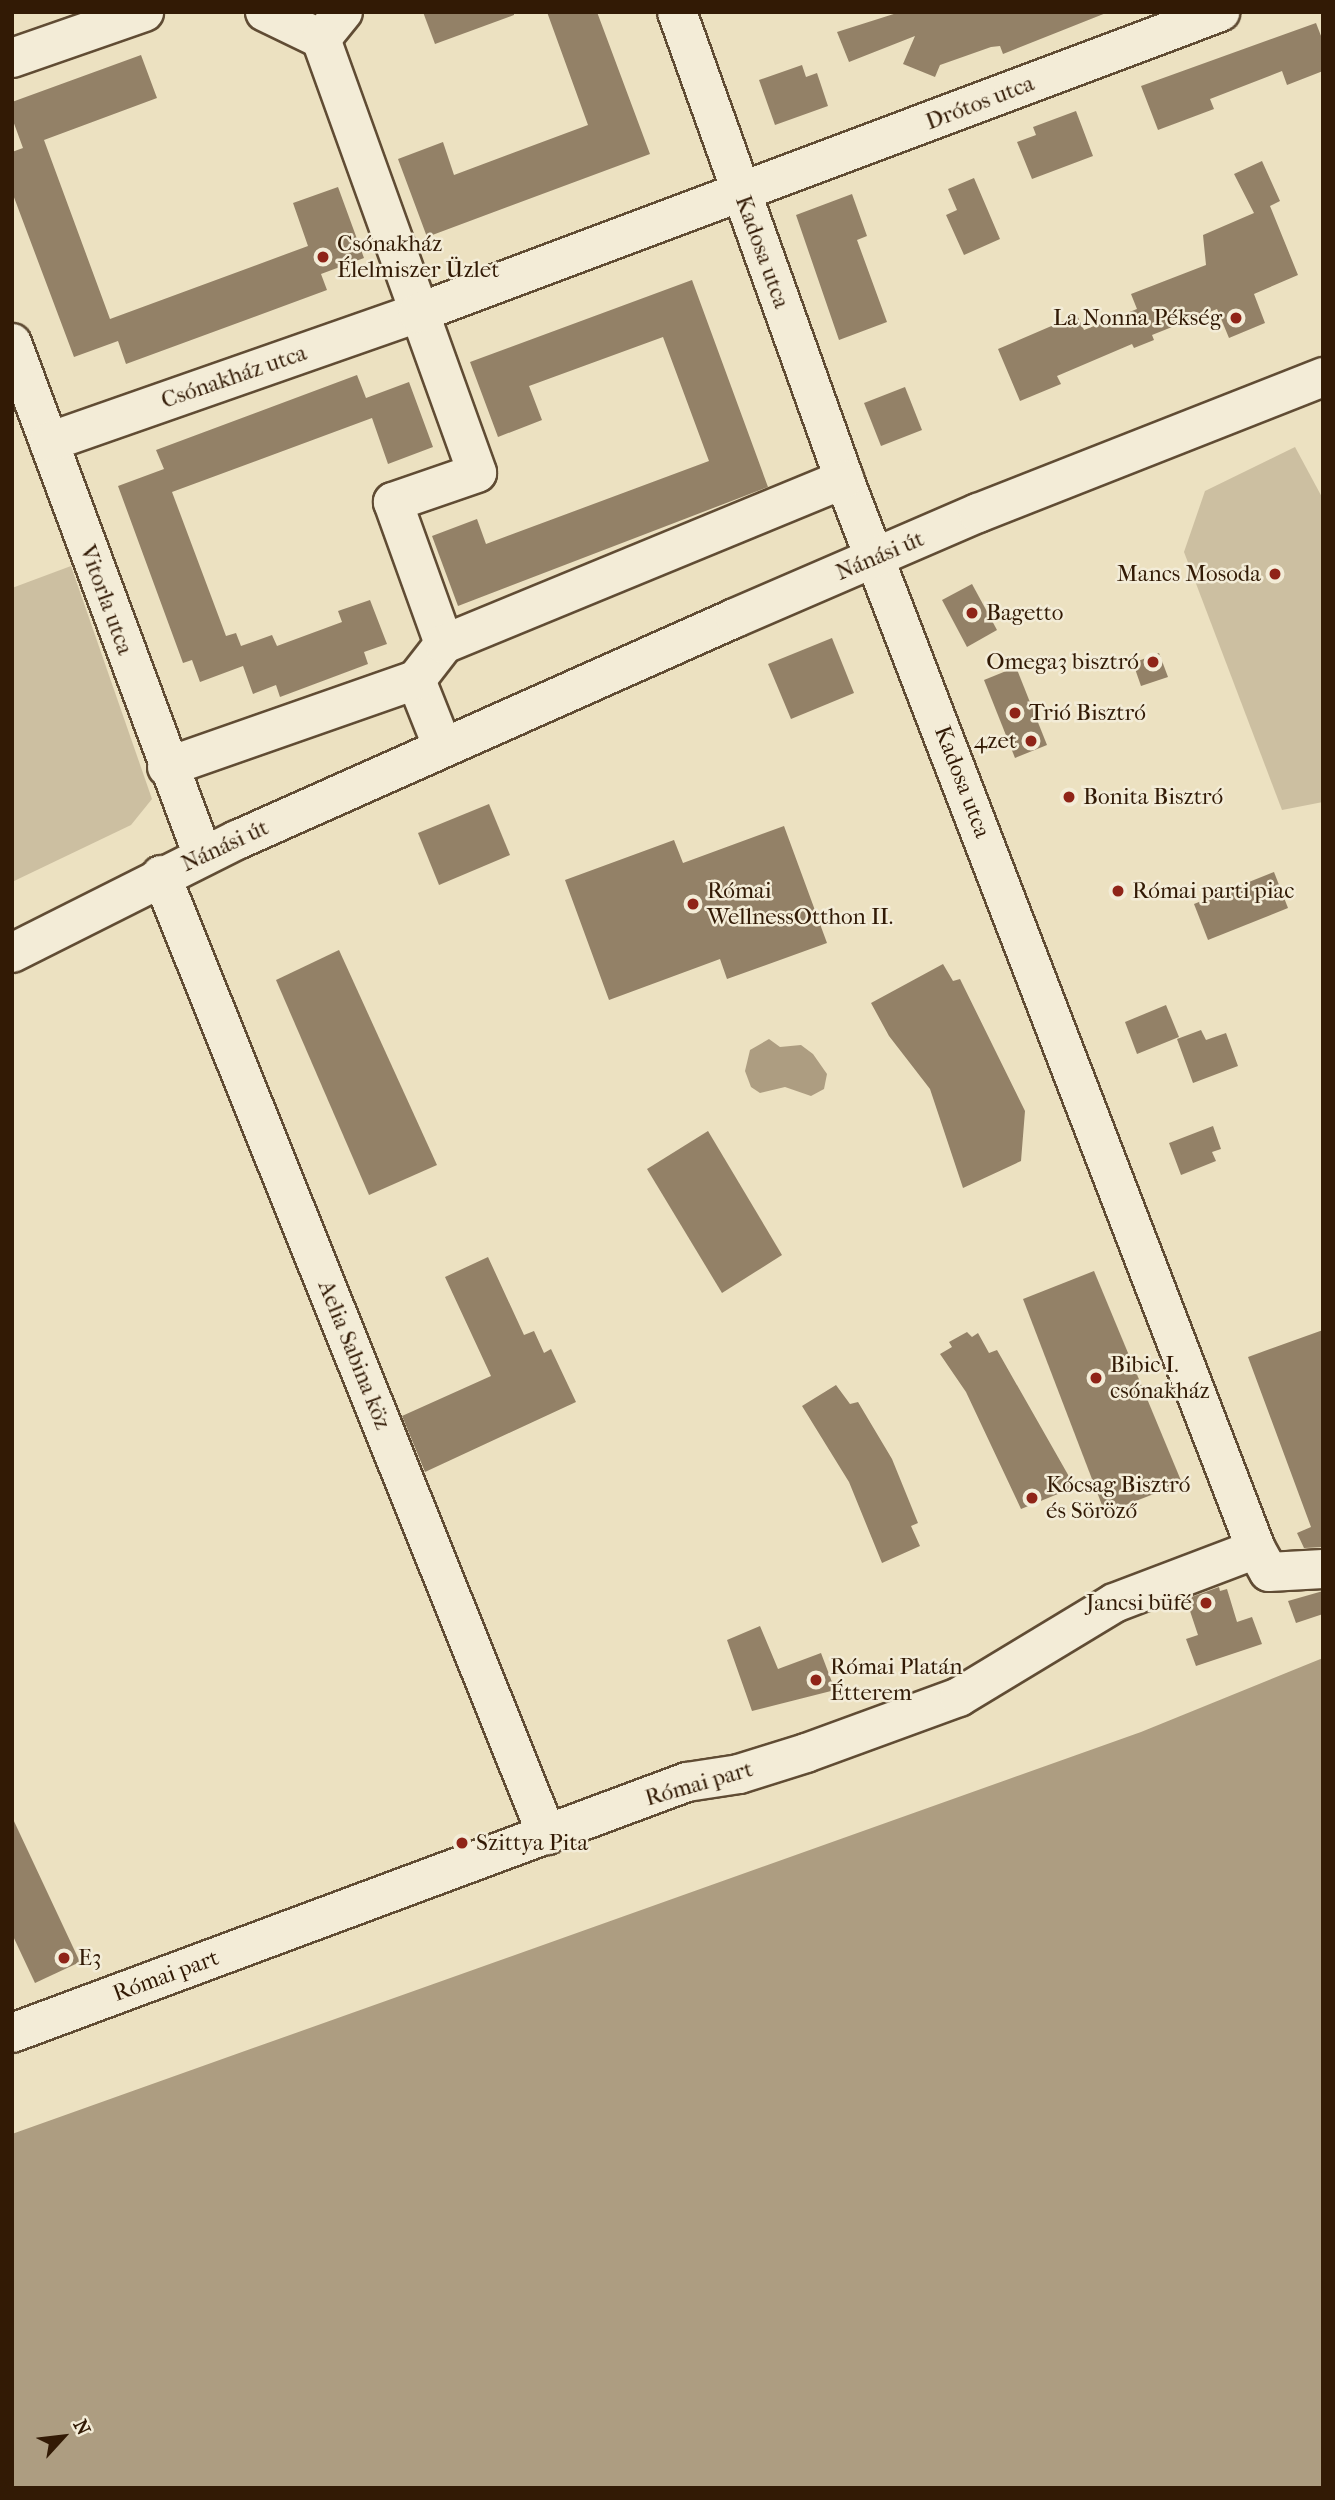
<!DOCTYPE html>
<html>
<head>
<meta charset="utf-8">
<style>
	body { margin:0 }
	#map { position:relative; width:1335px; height:2500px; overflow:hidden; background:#ece1c1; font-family:"IM FELL French Canon",serif }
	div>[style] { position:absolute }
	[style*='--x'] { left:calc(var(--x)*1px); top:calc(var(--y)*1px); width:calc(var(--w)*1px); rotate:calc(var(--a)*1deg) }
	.green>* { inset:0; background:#ccbfa1 }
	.water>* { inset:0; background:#ad9d81 }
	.building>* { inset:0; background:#938167 }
	.roads { filter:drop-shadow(2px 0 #604c34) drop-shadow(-2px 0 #604c34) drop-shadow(0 2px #604c34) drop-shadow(0 -2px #604c34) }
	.minor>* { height:38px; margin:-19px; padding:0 19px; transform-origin:19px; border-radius:19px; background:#f3ecd7 }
	.dots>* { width:19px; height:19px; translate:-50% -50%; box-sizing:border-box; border:4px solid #f3ecd7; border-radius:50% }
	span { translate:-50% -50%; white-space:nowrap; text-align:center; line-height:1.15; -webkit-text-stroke:5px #f3ecd7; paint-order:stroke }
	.street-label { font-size:23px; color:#321a05 }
	.poi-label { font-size:23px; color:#321a05 }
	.left { translate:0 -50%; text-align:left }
	.right { translate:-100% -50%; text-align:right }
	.frame { position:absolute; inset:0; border:14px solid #321a05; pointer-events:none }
	.north { position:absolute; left:28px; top:2402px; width:70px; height:70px; -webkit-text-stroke:5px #f3ecd7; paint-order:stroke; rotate:63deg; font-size:19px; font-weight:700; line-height:28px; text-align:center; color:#321a05 }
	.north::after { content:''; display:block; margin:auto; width:24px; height:32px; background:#321a05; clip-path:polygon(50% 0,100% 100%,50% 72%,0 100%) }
</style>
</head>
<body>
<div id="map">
	<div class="green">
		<i style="clip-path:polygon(1295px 447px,1323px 499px,1323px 802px,1282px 810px,1184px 552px,1205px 491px)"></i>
		<i style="clip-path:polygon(71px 566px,152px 799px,131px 825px,12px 882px,12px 588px)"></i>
	</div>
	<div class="water">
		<i style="clip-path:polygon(769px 1039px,780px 1047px,801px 1045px,813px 1054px,827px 1074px,824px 1089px,811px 1096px,785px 1087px,760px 1093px,751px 1087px,745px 1071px,750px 1050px)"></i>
		<i style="clip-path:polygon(1323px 1658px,1323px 2488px,12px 2488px,12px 2134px,1141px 1732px)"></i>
	</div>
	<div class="building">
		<i style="clip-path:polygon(423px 12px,514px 12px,514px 15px,435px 44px)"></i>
		<i style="clip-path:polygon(547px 12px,597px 12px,650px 154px,427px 237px,398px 159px,443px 142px,454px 175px,588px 125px)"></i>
		<i style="clip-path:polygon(900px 12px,1106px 12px,1106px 13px,1003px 54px,1000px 46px,991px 47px,940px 65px,935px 77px,903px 64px,915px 36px,849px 62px,837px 32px)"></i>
		<i style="clip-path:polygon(1316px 23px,1323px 41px,1323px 71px,1287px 85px,1282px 71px,1210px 99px,1214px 109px,1158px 130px,1141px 86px)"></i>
		<i style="clip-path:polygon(141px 55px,157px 98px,44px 140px,110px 319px,308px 246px,293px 203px,338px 187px,364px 258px,321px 274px,327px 290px,126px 364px,118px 341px,74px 357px,12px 192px,12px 152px,23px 148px,12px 118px,12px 102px)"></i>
		<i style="clip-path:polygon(802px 65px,806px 77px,817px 73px,828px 106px,775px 125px,759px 80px)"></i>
		<i style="clip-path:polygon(1076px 111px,1093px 156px,1032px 179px,1017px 142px,1036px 135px,1033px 127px)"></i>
		<i style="clip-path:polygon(1262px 161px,1280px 201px,1270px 206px,1298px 275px,1254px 294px,1265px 323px,1229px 338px,1217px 309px,1152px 335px,1154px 340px,1134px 348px,1132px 344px,1057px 376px,1061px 384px,1020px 401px,998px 349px,1077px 315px,1084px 330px,1137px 309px,1131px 294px,1206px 265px,1203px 235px,1254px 213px,1234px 174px)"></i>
		<i style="clip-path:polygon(974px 178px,1000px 239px,964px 255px,946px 215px,957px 210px,948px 189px)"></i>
		<i style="clip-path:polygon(852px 194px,867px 236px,857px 240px,887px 322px,839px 340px,796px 215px)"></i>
		<i style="clip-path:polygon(692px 280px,768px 487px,458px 606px,432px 536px,477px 519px,486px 544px,709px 461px,663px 337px,529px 386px,542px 420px,498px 437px,470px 362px)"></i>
		<i style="clip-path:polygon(357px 375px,366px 398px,409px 382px,433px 447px,388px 464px,372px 418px,172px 492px,226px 636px,236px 633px,241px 646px,272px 635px,277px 646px,342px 622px,338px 611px,370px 600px,387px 644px,364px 652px,368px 664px,280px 697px,276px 685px,253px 694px,243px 666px,200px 682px,192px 660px,183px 663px,118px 486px,164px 469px,156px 450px)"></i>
		<i style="clip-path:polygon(905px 387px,922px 430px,881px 446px,864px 403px)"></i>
		<i style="clip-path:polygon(972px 584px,997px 630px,967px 647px,942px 600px)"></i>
		<i style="clip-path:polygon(832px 638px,854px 693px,791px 719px,768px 664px)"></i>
		<i style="clip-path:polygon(1159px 653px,1168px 677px,1141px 686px,1133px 663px)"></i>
		<i style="clip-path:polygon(1016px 667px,1047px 745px,1015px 758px,984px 680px)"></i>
		<i style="clip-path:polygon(489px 804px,510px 855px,439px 885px,418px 833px)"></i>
		<i style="clip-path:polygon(784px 826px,827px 943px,727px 979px,720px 959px,609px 1000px,565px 880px,674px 840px,683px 863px)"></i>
		<i style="clip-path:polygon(1274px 872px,1288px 908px,1208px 940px,1194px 904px)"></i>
		<i style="clip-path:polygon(339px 950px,437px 1165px,369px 1195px,276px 980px)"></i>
		<i style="clip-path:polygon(943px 964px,953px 981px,960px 979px,1025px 1111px,1021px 1161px,963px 1188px,930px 1089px,889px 1036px,871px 1003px)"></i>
		<i style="clip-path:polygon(1166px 1005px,1179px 1037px,1137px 1054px,1125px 1022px)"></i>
		<i style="clip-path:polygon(1201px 1030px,1206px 1040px,1226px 1033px,1238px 1066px,1193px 1083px,1177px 1039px)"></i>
		<i style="clip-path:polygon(1213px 1126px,1221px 1149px,1212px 1152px,1216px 1161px,1181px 1175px,1169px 1143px)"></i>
		<i style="clip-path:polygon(708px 1131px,782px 1255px,722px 1293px,647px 1169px)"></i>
		<i style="clip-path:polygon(488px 1257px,524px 1335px,534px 1331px,544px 1353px,551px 1349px,576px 1402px,425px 1472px,402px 1416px,491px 1376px,445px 1277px)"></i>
		<i style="clip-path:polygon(1094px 1271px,1182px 1483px,1105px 1513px,1023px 1299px)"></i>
		<i style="clip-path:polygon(1323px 1330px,1323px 1547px,1304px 1548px,1297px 1533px,1311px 1527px,1248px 1357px)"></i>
		<i style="clip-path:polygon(967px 1332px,972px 1337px,978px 1333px,989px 1353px,997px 1350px,1075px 1487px,1021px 1509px,966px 1392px,940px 1354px,952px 1347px,949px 1342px)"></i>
		<i style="clip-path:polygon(836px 1385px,850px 1404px,858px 1402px,892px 1459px,918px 1523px,911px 1526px,920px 1546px,882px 1563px,849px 1482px,802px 1406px)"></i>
		<i style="clip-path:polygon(1219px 1587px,1220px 1591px,1227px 1589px,1237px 1622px,1252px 1617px,1262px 1644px,1196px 1666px,1186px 1639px,1198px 1635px,1186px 1599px)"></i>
		<i style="clip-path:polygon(1323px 1591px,1323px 1614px,1296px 1623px,1288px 1601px)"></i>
		<i style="clip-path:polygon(760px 1626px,778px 1669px,821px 1653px,835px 1690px,752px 1711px,727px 1640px)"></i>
		<i style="clip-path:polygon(12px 1817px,80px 1962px,35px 1983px,12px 1934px)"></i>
	</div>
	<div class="roads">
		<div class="minor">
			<i style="--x:265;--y:12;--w:62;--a:25.7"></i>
			<i style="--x:321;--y:39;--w:35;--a:-51"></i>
			<i style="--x:677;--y:12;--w:496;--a:70.3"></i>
			<i style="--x:844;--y:479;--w:1147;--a:68.94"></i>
			<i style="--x:321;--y:39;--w:461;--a:70.2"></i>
			<i style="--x:477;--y:473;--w:89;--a:161"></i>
			<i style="--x:393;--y:502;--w:151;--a:70.2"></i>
			<i style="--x:12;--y:58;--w:140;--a:-19.2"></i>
			<i style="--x:12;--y:343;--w:547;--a:69.58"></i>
			<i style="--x:49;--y:442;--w:391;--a:-19.3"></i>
			<i style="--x:418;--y:313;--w:857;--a:-20.57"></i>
			<i style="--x:416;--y:680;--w:73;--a:68.3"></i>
			<i style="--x:167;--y:767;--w:264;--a:-19.3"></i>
			<i style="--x:416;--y:680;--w:46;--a:-52.1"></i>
			<i style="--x:444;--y:644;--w:433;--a:-22.4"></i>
			<i style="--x:161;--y:875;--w:1035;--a:68.1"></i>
			<i style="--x:12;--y:953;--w:252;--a:-26.7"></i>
			<i style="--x:237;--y:840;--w:545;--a:-24.03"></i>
			<i style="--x:735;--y:618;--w:265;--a:-23.4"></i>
			<i style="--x:978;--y:513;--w:371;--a:-21.5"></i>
			<i style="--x:12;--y:2033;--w:720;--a:-20.4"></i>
			<i style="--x:687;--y:1782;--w:53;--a:-8.7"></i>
			<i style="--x:739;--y:1774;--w:70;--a:-17.4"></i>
			<i style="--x:806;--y:1753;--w:163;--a:-20.1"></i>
			<i style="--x:959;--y:1697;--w:181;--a:-31.2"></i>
			<i style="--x:1114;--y:1603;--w:152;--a:-20.8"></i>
			<i style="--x:1256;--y:1549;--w:26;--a:61"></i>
			<i style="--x:1269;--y:1572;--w:54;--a:-3.2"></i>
		</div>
	</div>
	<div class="dots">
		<i style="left:323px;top:257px;background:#8f2418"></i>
		<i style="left:1236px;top:318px;background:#8f2418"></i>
		<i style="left:1275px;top:574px;background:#8f2418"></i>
		<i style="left:972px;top:613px;background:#8f2418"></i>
		<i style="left:1153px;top:662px;background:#8f2418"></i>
		<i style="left:1015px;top:713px;background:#8f2418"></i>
		<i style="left:1031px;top:741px;background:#8f2418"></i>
		<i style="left:1069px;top:797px;background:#8f2418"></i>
		<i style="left:1118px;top:891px;background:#8f2418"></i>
		<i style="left:693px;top:904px;background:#8f2418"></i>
		<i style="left:1096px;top:1378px;background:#8f2418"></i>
		<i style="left:1032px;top:1498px;background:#8f2418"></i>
		<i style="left:1206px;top:1603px;background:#8f2418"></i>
		<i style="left:816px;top:1680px;background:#8f2418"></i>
		<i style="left:462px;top:1843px;background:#8f2418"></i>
		<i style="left:64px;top:1958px;background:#8f2418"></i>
	</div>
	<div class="street-label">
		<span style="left:980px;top:103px;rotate:-21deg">Drótos utca</span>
		<span style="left:762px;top:252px;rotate:70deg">Kadosa utca</span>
		<span style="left:234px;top:377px;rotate:-19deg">Csónakház utca</span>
		<span style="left:880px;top:556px;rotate:-23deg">Nánási út</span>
		<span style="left:106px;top:600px;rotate:70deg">Vitorla utca</span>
		<span style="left:962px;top:782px;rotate:69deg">Kadosa utca</span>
		<span style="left:225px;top:846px;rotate:-25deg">Nánási út</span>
		<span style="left:354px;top:1355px;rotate:68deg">Aelia Sabina köz</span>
		<span style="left:699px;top:1784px;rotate:-16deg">Római part</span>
		<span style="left:166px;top:1976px;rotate:-20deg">Római part</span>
	</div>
	<div class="poi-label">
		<span class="left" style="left:337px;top:257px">Csónakház<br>Élelmiszer Üzlet</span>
		<span class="right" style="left:1222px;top:318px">La Nonna Pékség</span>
		<span class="right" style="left:1261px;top:574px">Mancs Mosoda</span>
		<span class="left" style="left:986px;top:613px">Bagetto</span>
		<span class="right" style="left:1139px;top:662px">Omega3 bisztró</span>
		<span class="left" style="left:1029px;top:713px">Trió Bisztró</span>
		<span class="right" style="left:1017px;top:741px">4zet</span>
		<span class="left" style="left:1083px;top:797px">Bonita Bisztró</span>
		<span class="left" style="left:707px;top:904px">Római<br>WellnessOtthon II.</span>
		<span class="left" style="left:1132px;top:891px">Római parti piac</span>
		<span class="left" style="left:1110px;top:1378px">Bibic I.<br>csónakház</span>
		<span class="left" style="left:1046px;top:1498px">Kócsag Bisztró<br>és Söröző</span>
		<span class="right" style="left:1192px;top:1603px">Jancsi büfé</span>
		<span class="left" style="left:830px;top:1680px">Római Platán<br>Étterem</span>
		<span class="left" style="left:476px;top:1843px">Szittya Pita</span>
		<span class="left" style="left:78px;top:1958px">E3</span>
	</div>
	<div class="frame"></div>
	<div class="north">N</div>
</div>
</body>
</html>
